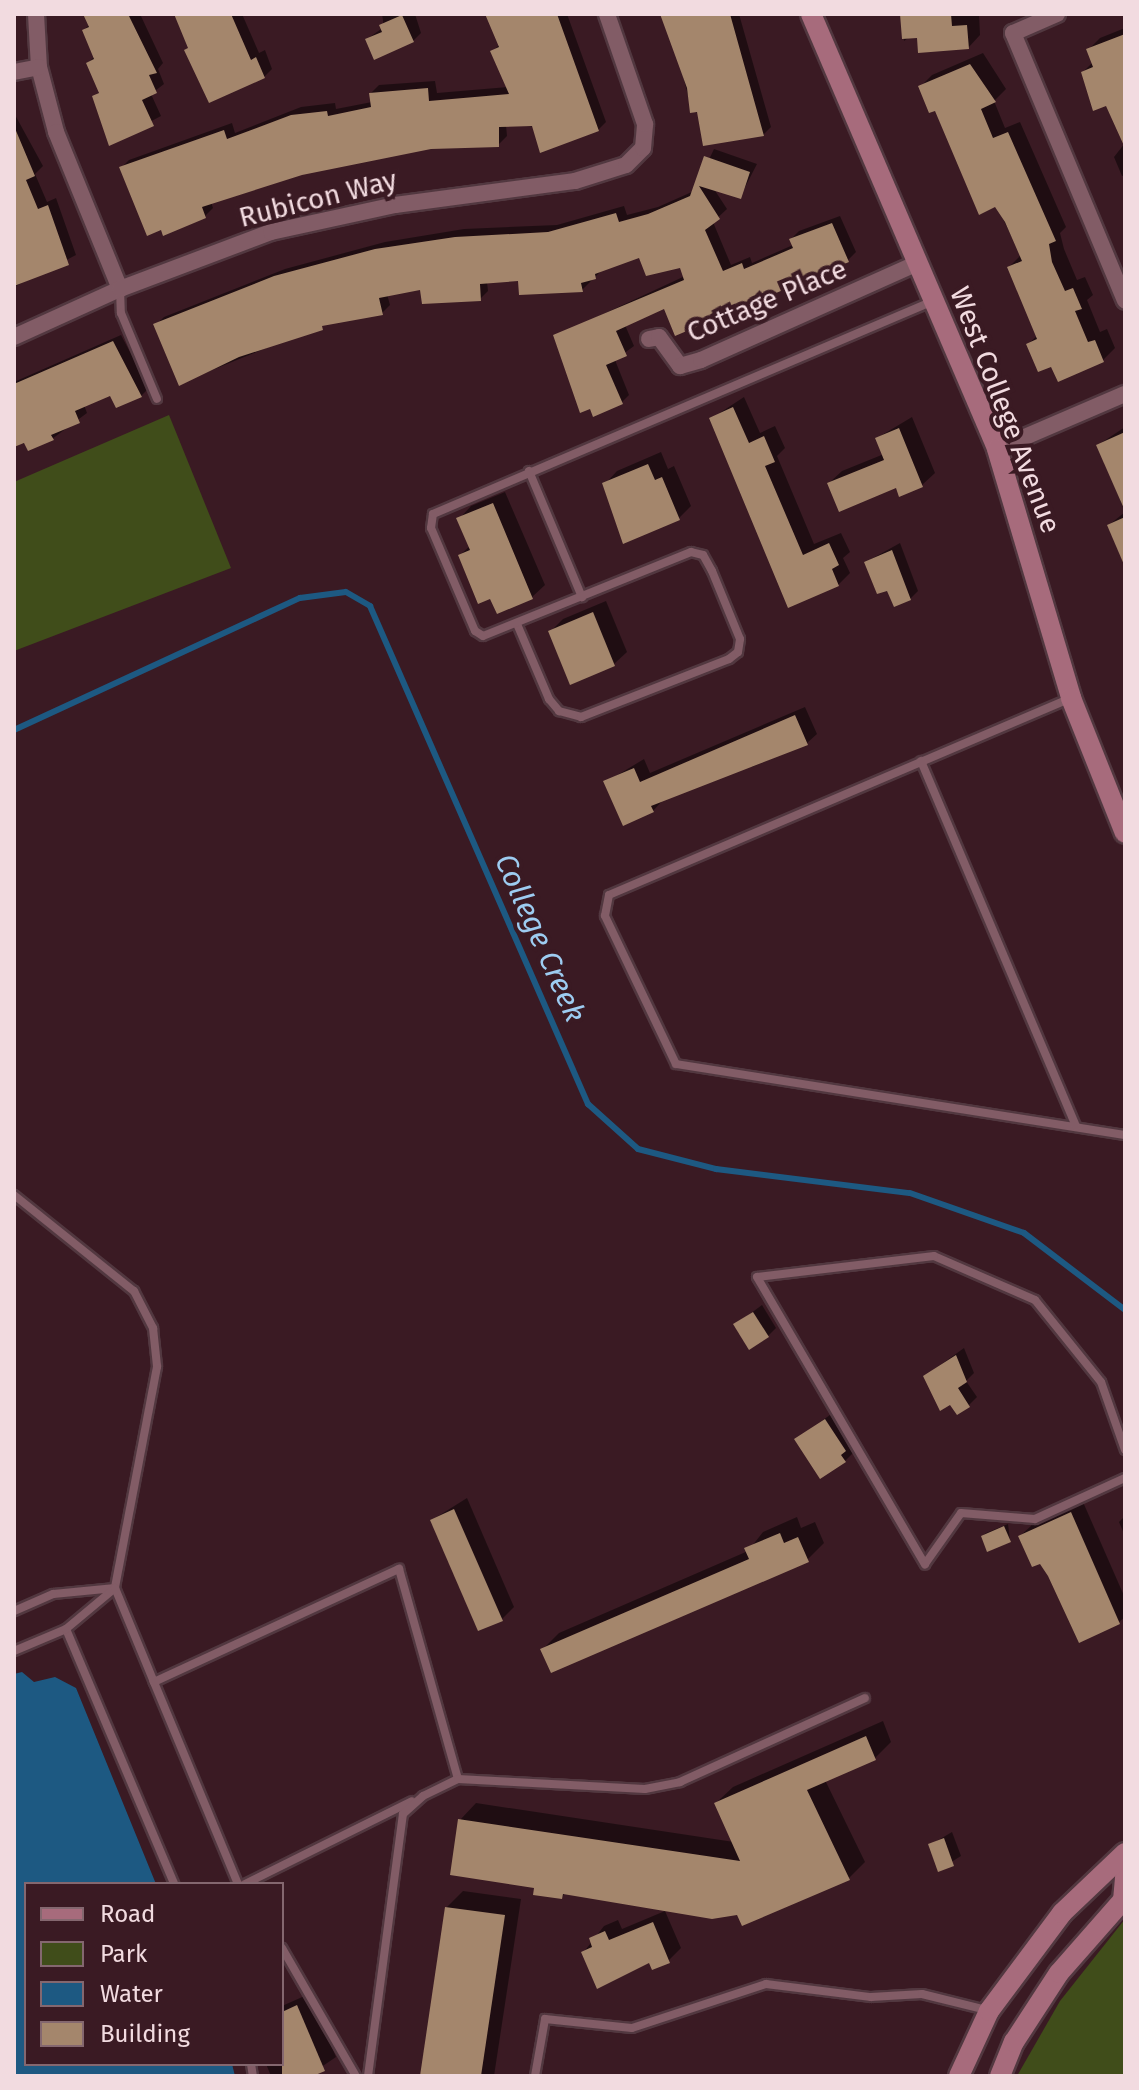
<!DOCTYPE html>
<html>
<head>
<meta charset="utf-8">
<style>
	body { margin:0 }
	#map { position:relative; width:1139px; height:2090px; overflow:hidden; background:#3a1a23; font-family:"Fira Sans",sans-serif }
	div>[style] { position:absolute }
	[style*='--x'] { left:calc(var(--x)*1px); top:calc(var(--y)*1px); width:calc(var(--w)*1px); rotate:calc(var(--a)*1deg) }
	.green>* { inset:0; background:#404d1a }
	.water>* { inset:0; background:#1d5982 }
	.shadow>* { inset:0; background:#0007 }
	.stream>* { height:6px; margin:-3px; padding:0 3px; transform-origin:3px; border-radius:3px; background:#1d5982 }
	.building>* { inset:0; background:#a4866c }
	.roads { filter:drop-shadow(2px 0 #523840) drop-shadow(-2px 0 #523840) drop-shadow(0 2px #523840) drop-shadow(0 -2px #523840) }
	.lane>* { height:8px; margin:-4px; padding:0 4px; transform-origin:4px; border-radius:4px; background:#825c66 }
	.street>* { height:16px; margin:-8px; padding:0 8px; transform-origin:8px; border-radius:8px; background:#825c66 }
	.secondary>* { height:20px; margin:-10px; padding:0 10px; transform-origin:10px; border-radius:10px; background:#a76b7c }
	span { translate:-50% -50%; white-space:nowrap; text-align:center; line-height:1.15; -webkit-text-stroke:8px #3a1a23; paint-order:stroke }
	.street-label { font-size:28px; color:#f2dbe0 }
	.water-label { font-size:30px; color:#9dccf1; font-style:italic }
	.frame { position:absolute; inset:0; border:16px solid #f2dbe0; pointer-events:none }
	.legend { position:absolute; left:24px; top:1882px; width:260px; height:184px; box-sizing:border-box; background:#3a1a23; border:2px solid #84676f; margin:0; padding:10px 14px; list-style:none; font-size:24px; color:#f2dbe0 }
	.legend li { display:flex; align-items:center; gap:16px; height:40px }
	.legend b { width:40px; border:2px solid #84676f }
</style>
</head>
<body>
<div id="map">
	<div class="green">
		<i style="clip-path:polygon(169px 415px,231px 568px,14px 651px,14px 482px)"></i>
		<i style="clip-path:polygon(1125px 1919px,1125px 2076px,1017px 2076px,1060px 2001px)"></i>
	</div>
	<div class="water">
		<i style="clip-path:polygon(22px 1672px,34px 1682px,55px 1677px,76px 1688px,156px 1884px,26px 1884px,26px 2064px,232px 2064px,235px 2076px,14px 2076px,14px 1674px)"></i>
	</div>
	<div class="shadow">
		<i style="clip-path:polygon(86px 14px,140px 14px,163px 63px,158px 69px,164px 84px,151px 94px,161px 116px,110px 143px,94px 97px,100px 91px,88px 63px,95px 56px,84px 30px,90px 24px)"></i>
		<i style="clip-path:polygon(176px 14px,242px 14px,259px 53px,265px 50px,272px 69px,264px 77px,190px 46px)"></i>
		<i style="clip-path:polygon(382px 14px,415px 14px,421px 33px,413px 41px,367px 39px,384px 27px)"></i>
		<i style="clip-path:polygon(488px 14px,567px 14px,606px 122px,598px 130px,506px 125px,507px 136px,498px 145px,430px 147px,302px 173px,211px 202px,213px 208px,205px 216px,121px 168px,129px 160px,232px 123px,235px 133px,301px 107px,335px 103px,336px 109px,372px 102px,371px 93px,379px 85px,435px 81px,437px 93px,508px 87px,493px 51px,500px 44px)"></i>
		<i style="clip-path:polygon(661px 14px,739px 14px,771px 127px,763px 135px,692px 111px,677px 52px)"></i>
		<i style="clip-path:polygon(902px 14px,979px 14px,980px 35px,968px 48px,919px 30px,904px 41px)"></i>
		<i style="clip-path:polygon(1125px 28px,1125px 175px,1122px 176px,1114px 157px,1125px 143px,1107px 103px,1083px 72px,1093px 62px,1088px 50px,1100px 38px)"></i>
		<i style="clip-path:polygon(983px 53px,1006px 89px,994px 101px,1005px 128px,1020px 122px,1066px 227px,1060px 233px,1064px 249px,1077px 280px,1085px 277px,1093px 295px,1087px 300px,1100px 332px,1107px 329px,1115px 348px,1103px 360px,1052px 364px,1028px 344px,1038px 335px,1009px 267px,1021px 255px,996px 205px,920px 87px,932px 75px)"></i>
		<i style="clip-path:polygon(14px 113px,43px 166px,35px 174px,47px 202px,56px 198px,76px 255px,14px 287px)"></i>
		<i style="clip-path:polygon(714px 149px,757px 164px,740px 197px,714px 189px,727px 209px,713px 222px,731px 265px,750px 257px,752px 263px,793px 245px,791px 239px,799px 231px,840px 216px,856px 252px,848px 260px,665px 307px,625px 325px,634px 346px,615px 360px,629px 395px,621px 403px,556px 336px,685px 276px,681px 266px,640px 256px,603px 269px,582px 290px,520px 279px,487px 282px,488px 291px,480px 299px,422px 288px,387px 294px,390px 305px,382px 313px,328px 323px,180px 383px,156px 325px,164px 317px,285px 269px,385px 242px,464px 229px,557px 225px,624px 206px,627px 215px,658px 207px,694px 191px)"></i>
		<i style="clip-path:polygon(121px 335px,149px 388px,141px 396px,111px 393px,84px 405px,87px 413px,52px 439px,14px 445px,14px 382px)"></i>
		<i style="clip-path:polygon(744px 397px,760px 433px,775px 426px,785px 448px,777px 456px,814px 544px,841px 533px,850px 552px,843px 558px,850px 573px,838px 585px,789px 605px,712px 418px)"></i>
		<i style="clip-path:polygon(912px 417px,935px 473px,922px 485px,829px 483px,842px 471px,884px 454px,877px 438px)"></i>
		<i style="clip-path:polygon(1125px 427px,1125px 512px,1098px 445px)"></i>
		<i style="clip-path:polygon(661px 452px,668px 469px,674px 466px,691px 506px,679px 518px,605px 484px,617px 471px)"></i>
		<i style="clip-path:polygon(505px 492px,545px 585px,532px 597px,492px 597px,460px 555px,470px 546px,459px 519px,471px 506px)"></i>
		<i style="clip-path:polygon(1125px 512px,1125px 566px,1109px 525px)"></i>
		<i style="clip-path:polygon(900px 543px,918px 591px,910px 599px,866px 562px)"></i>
		<i style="clip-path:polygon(606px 601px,627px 652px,614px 664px,550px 632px,563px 619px)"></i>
		<i style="clip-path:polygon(805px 707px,817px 734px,807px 743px,752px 767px,750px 762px,662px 801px,653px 811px,606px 782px,644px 759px,650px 773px)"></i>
		<i style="clip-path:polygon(762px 1305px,776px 1328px,768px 1336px,735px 1325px)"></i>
		<i style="clip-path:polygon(964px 1348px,974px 1373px,966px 1381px,977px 1397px,969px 1405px,925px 1376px)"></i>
		<i style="clip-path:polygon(834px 1412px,853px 1442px,848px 1446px,853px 1453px,845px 1461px,797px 1439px)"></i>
		<i style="clip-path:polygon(467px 1498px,514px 1607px,502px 1619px,432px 1520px)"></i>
		<i style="clip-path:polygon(1083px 1502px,1125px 1598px,1125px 1617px,1119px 1622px,1050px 1575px,1020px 1536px,1032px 1525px)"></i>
		<i style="clip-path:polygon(1125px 1516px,1125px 1536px,1119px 1522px)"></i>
		<i style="clip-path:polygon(797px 1517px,801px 1528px,815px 1522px,824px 1543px,807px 1560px,542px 1650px,559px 1633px,748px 1551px,763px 1532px)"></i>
		<i style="clip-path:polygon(1008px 1524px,1010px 1540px,983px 1536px,986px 1533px)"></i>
		<i style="clip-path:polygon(883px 1721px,891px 1742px,875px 1758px,825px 1780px,865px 1862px,849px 1878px,738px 1912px,566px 1892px,562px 1897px,536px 1886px,460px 1820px,476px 1803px,734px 1842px,716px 1803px,733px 1787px)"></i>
		<i style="clip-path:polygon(952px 1832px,961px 1856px,940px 1869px,930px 1845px)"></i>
		<i style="clip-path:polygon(463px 1891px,521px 1899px,494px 2076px,422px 2076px,446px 1908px)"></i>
		<i style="clip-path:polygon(665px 1911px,681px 1948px,668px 1961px,583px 1953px,604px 1926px,618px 1920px,622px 1929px)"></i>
		<i style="clip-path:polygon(309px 1994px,336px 2057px,308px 2076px,271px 2076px,266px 2064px,282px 2064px,282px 2006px)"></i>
	</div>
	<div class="stream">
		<i style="--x:14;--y:730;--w:315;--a:-24.8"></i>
		<i style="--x:300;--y:598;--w:46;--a:-7.4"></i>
		<i style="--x:346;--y:592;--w:28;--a:30"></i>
		<i style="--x:370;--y:606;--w:544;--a:66.36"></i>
		<i style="--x:588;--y:1104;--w:67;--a:42"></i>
		<i style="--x:638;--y:1149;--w:81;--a:14.4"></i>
		<i style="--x:716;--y:1169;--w:195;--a:7.1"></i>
		<i style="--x:910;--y:1193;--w:121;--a:19.3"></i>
		<i style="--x:1024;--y:1233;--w:127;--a:37.3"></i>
	</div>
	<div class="building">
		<i style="clip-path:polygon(83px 14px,128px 14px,157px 73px,149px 75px,157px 93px,142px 100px,154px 126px,109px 146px,92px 96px,99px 93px,86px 63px,94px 59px,82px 30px,89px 27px)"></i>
		<i style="clip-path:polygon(174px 14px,231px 14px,251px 60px,256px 57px,265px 78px,209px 103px,184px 50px,188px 48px)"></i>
		<i style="clip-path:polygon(485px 14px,557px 14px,599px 131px,540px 153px,532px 126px,499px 127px,499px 147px,431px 149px,302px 175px,202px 207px,206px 218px,163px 236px,161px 230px,147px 236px,119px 167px,224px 130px,227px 139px,291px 115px,327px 111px,328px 116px,371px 107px,369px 93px,428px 88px,429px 101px,509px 94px,490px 51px,499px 47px)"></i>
		<i style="clip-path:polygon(660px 14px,730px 14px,764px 136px,703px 146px,697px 112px,690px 113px,687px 88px)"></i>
		<i style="clip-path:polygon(900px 14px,951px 14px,952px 26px,967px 25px,969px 49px,918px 53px,917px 38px,902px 39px)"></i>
		<i style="clip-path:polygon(402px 15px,414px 42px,374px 60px,365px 39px,382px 32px,379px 25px)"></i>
		<i style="clip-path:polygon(1125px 34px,1125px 148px,1106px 106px,1093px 111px,1081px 72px,1093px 67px,1086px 49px)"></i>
		<i style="clip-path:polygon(970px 64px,996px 102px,981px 109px,993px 138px,1008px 132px,1056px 241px,1049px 244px,1052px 262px,1065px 291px,1073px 288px,1082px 309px,1075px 311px,1088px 342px,1095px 340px,1104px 362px,1058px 382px,1051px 367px,1038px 372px,1026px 344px,1037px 339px,1007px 267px,1022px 261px,1005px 222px,995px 207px,979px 215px,935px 111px,929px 113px,918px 86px)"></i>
		<i style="clip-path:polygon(14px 126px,35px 176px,26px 180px,38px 209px,48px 205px,69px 265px,14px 286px)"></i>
		<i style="clip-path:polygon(704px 156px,750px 172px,741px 199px,699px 186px,720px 219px,705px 230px,723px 271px,742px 263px,744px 269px,793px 248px,789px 239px,832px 223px,849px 262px,675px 336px,664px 309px,616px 331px,627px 356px,606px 365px,623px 404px,593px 417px,590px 409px,580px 413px,553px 335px,684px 280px,680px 268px,646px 276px,639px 258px,595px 274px,596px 279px,581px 283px,583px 292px,519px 295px,518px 281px,480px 284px,481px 301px,422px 304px,420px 290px,379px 298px,383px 315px,322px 326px,323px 330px,239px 357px,179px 386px,153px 324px,274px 276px,375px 249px,455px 237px,548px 232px,616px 213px,619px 222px,648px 214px,690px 196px)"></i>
		<i style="clip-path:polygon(113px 341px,142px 397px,116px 408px,110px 396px,75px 411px,80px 423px,51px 435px,54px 440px,28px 451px,24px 443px,14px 447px,14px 384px)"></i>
		<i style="clip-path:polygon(733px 407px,749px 443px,764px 436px,775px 462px,765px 466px,803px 555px,829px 543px,839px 565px,832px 569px,839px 586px,788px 608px,709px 418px)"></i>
		<i style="clip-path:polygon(899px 428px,923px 487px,899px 497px,896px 488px,839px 512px,827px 483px,884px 460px,875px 438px)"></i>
		<i style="clip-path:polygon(1125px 432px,1125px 511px,1096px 445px)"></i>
		<i style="clip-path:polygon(648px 464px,655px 480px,662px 477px,680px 520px,623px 544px,602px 483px)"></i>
		<i style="clip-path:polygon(493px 503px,533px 599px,497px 614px,490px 599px,478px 604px,458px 555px,470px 550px,456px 518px)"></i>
		<i style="clip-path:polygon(1125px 517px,1125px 567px,1107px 525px)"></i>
		<i style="clip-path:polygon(892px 550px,911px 600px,894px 607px,887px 591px,877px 594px,864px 562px)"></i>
		<i style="clip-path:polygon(593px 612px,615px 666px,570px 685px,548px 631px)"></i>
		<i style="clip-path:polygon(795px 715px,808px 745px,651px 806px,654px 812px,623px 826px,603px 781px,634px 768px,640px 782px)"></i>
		<i style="clip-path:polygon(753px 1312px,769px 1337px,749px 1350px,733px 1324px)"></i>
		<i style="clip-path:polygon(956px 1355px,967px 1382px,958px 1388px,970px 1407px,957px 1415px,950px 1405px,940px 1411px,923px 1376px)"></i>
		<i style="clip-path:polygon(825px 1419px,846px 1451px,841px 1455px,846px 1462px,820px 1479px,794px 1439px)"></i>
		<i style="clip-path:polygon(454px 1509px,503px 1621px,478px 1631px,430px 1520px)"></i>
		<i style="clip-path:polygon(1071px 1512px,1120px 1624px,1079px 1643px,1048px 1576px,1040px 1564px,1032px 1567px,1018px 1536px)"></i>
		<i style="clip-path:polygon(1004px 1526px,1011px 1542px,987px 1552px,981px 1536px)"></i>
		<i style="clip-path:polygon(780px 1533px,784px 1543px,798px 1537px,809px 1562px,551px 1673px,540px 1649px,749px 1559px,744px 1548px)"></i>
		<i style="clip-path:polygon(866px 1736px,876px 1760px,807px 1790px,850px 1880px,742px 1926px,737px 1915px,712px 1919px,563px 1894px,562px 1899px,533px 1895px,534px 1888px,450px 1875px,458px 1819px,740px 1861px,714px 1803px)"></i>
		<i style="clip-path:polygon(944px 1838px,954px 1866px,938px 1872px,928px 1844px)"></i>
		<i style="clip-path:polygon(445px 1907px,505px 1915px,481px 2076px,420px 2076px)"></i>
		<i style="clip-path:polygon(653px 1922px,670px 1963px,652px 1970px,649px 1963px,597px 1989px,581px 1952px,592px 1947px,589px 1938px,605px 1931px,609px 1940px)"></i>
		<i style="clip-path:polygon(297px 2005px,325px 2071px,313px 2076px,282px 2076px,282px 2012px)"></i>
	</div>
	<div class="roads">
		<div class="lane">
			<i style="--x:120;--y:289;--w:24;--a:88"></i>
			<i style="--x:121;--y:313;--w:93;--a:67.3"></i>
			<i style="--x:529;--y:471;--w:137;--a:67.2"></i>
			<i style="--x:517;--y:624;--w:82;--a:66.9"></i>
			<i style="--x:549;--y:699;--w:16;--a:50"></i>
			<i style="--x:559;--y:711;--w:23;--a:15"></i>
			<i style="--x:581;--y:717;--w:159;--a:-21.4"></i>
			<i style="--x:729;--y:659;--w:11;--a:-38"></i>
			<i style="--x:738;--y:652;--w:13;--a:-81"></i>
			<i style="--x:740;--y:639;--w:74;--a:-112.4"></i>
			<i style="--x:712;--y:571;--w:18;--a:-119"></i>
			<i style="--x:703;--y:555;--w:12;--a:-166"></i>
			<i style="--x:691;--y:552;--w:224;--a:158"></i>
			<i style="--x:483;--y:636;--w:9;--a:-148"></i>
			<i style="--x:475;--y:631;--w:112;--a:-113.1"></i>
			<i style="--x:431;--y:528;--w:14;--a:-82"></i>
			<i style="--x:433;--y:514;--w:543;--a:-23.07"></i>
			<i style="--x:1071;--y:698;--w:502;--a:156.91"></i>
			<i style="--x:609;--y:895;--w:21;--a:101"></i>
			<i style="--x:605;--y:916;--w:164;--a:64.4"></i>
			<i style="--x:676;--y:1064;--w:455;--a:9"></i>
			<i style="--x:921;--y:761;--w:397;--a:67"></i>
			<i style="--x:14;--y:1195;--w:154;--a:38.7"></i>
			<i style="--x:134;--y:1291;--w:42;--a:62.8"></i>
			<i style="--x:153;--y:1328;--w:39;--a:84"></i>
			<i style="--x:157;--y:1367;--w:225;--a:100.8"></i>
			<i style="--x:115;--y:1588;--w:62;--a:174.5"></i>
			<i style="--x:53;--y:1594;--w:43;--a:156.4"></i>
			<i style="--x:1125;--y:1450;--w:72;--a:-109.4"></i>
			<i style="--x:1101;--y:1382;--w:105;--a:-128.8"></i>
			<i style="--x:1035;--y:1300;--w:110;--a:-156.5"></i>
			<i style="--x:934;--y:1256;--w:178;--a:173.2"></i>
			<i style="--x:757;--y:1277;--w:333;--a:59.7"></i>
			<i style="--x:925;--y:1564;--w:62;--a:-54.8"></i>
			<i style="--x:961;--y:1513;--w:74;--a:4.6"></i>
			<i style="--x:1035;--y:1519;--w:99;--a:-24.5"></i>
			<i style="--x:66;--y:1629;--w:277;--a:67"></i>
			<i style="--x:14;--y:1651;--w:56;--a:-22.9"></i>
			<i style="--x:66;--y:1629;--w:64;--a:-39.9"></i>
			<i style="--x:115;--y:1588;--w:102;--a:67.5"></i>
			<i style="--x:238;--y:1884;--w:219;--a:-112.6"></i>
			<i style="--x:154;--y:1682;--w:270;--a:-24.8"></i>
			<i style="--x:399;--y:1569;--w:218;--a:74.3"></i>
			<i style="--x:245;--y:1884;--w:186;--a:-26.4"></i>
			<i style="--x:282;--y:1948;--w:148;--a:60"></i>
			<i style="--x:251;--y:2064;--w:12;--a:81"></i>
			<i style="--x:368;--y:2076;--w:264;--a:-82.4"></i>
			<i style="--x:403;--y:1814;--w:27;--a:-42"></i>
			<i style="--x:423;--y:1796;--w:39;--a:-26"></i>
			<i style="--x:458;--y:1779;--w:187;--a:3.1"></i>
			<i style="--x:645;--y:1789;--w:36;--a:-11"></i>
			<i style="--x:680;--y:1782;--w:203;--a:-24.4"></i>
			<i style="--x:535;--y:2076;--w:58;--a:-80"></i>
			<i style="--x:545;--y:2019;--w:87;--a:5.9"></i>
			<i style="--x:632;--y:2028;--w:141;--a:-18.2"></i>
			<i style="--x:766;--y:1984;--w:106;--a:7.1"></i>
			<i style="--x:871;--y:1997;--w:51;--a:-3.4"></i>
			<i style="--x:922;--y:1994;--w:66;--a:14"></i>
		</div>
		<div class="street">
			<i style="--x:36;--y:14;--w:53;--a:86.8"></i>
			<i style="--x:39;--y:67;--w:67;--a:75.3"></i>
			<i style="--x:56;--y:132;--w:170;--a:67.8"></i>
			<i style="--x:1057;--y:14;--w:48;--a:156.6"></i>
			<i style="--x:1013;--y:33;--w:290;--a:67.3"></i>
			<i style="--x:14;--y:72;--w:25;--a:-11"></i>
			<i style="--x:14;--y:337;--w:116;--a:-24.4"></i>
			<i style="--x:120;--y:289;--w:161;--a:-20.7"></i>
			<i style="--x:271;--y:232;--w:127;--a:-12.3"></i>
			<i style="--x:395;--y:205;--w:182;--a:-7.6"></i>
			<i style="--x:575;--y:181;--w:53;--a:-17.4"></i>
			<i style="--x:626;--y:165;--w:24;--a:-45"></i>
			<i style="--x:643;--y:148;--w:24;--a:-85"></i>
			<i style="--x:645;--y:124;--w:116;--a:-109.1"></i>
			<i style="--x:649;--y:339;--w:10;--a:-11"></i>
			<i style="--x:659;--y:337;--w:36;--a:54"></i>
			<i style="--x:680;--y:366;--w:22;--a:-16"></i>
			<i style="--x:701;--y:360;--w:238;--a:-24.1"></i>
			<i style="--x:997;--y:449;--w:139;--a:-23.3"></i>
		</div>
		<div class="secondary">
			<i style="--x:811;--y:14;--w:473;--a:66.8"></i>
			<i style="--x:997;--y:449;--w:260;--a:73.4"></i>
			<i style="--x:1071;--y:698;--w:145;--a:68.2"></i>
			<i style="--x:1123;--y:1901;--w:25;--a:-85"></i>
			<i style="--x:959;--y:2076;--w:72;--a:-65.2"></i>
			<i style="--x:989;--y:2011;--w:122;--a:-53.3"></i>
			<i style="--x:1062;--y:1913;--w:87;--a:-43.6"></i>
			<i style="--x:1000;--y:2076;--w:37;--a:-68"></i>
			<i style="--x:1014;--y:2042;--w:82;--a:-56.9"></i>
			<i style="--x:1059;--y:1973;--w:100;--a:-48.7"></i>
		</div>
	</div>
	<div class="street-label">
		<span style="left:318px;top:199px;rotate:-14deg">Rubicon Way</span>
		<span style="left:767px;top:301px;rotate:-23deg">Cottage Place</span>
		<span style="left:1005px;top:410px;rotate:69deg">West College Avenue</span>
	</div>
	<div class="water-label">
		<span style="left:540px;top:938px;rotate:66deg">College Creek</span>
	</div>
	<div class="frame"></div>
	<ul class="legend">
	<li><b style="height:10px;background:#a76b7c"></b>Road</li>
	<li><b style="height:22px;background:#404d1a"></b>Park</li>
	<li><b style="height:22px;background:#1d5982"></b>Water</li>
	<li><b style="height:22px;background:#a4866c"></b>Building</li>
	</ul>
</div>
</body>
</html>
